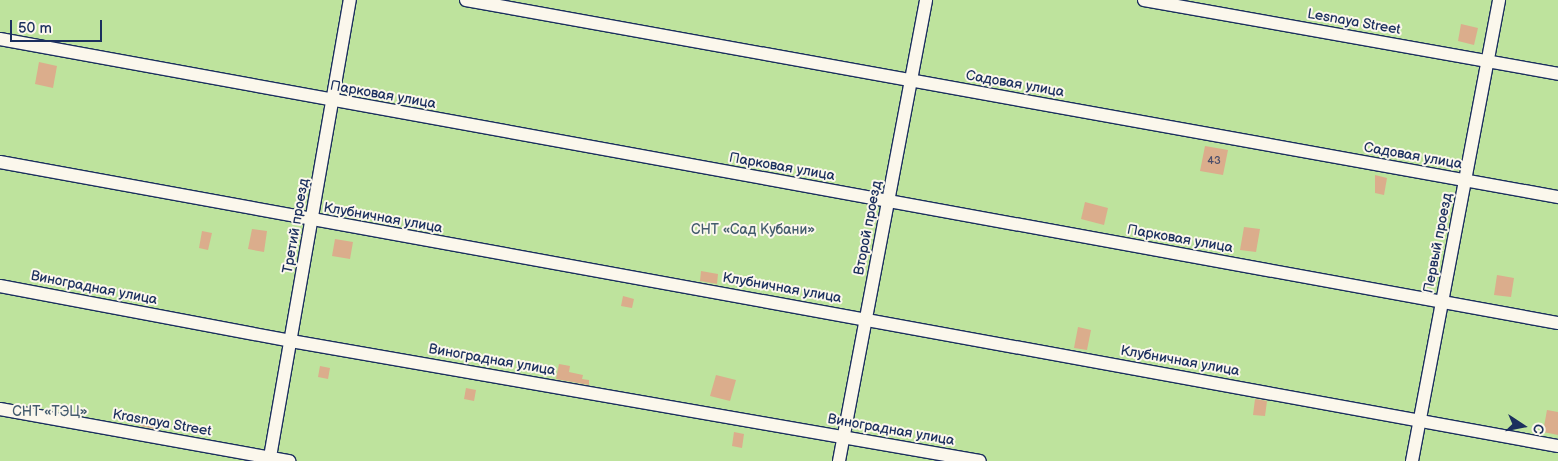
<!DOCTYPE html>
<html>
<head>
<meta charset="utf-8">
<style>
	body { margin:0 }
	#map { position:relative; width:1558px; height:461px; overflow:hidden; background:#f1e1cf; font-family:"Balsamiq Sans",sans-serif }
	div>[style] { position:absolute }
	[style*='--x'] { left:calc(var(--x)*1px); top:calc(var(--y)*1px); width:calc(var(--w)*1px); rotate:calc(var(--a)*1deg) }
	.green>* { inset:0; background:#bee39d }
	.building>* { inset:0; background:#dbad8c }
	.roads { filter:drop-shadow(1px 0 #1b2f5e) drop-shadow(-1px 0 #1b2f5e) drop-shadow(0 1px #1b2f5e) drop-shadow(0 -1px #1b2f5e) }
	.minor>* { height:12px; margin:-6px; padding:0 6px; transform-origin:6px; border-radius:6px; background:#fbf7ec }
	span { translate:-50% -50%; white-space:nowrap; text-align:center; line-height:1.15; -webkit-text-stroke:4px #fbf7ec; paint-order:stroke }
	.number-label { font-size:11px; color:#4b4e6a }
	.number-label span { -webkit-text-stroke-width:0 }
	.street-label { font-size:14px; color:#1b2f5e }
	.park-label { font-size:14px; color:#445c6e }
	.north { position:absolute; left:1498px; top:401px; width:50px; height:50px; -webkit-text-stroke:4px #fbf7ec; paint-order:stroke; rotate:101deg; font-size:14px; font-weight:700; line-height:20px; text-align:center; color:#1b2f5e }
	.north::after { content:''; display:block; margin:auto; width:18px; height:22px; background:#1b2f5e; clip-path:polygon(50% 0,100% 100%,50% 72%,0 100%) }
	.scale { position:absolute; left:10px; top:20px; width:92px; height:22px; box-sizing:border-box; border:2px solid #1b2f5e; border-top:0; padding-left:6px; font-size:15px; line-height:18px; white-space:nowrap; color:#1b2f5e; -webkit-text-stroke:4px #fbf7ec; paint-order:stroke }
</style>
</head>
<body>
<div id="map">
	<div class="green">
		<i style="clip-path:polygon(0 0,1558px 0,1558px 461px,0 461px)"></i>
	</div>
	<div class="building">
		<i style="clip-path:polygon(1461px 24px,1478px 28px,1474px 45px,1458px 41px)"></i>
		<i style="clip-path:polygon(39px 62px,57px 66px,53px 88px,35px 84px)"></i>
		<i style="clip-path:polygon(1205px 146px,1228px 150px,1223px 175px,1200px 171px)"></i>
		<i style="clip-path:polygon(1375px 175px,1387px 178px,1384px 195px,1375px 193px)"></i>
		<i style="clip-path:polygon(1085px 202px,1108px 208px,1104px 225px,1081px 219px)"></i>
		<i style="clip-path:polygon(1244px 227px,1260px 229px,1256px 252px,1240px 250px)"></i>
		<i style="clip-path:polygon(252px 229px,267px 231px,264px 252px,248px 249px)"></i>
		<i style="clip-path:polygon(202px 231px,212px 233px,208px 250px,199px 248px)"></i>
		<i style="clip-path:polygon(335px 239px,353px 242px,350px 259px,332px 256px)"></i>
		<i style="clip-path:polygon(701px 271px,718px 274px,717px 284px,700px 281px)"></i>
		<i style="clip-path:polygon(1497px 275px,1514px 278px,1511px 297px,1494px 295px)"></i>
		<i style="clip-path:polygon(623px 296px,634px 299px,632px 308px,621px 306px)"></i>
		<i style="clip-path:polygon(1078px 327px,1091px 330px,1087px 350px,1074px 348px)"></i>
		<i style="clip-path:polygon(559px 364px,570px 366px,569px 372px,583px 375px,582px 379px,589px 380px,589px 385px,556px 379px)"></i>
		<i style="clip-path:polygon(320px 366px,330px 368px,328px 379px,318px 377px)"></i>
		<i style="clip-path:polygon(716px 375px,736px 380px,730px 401px,710px 396px)"></i>
		<i style="clip-path:polygon(466px 388px,476px 390px,474px 401px,464px 399px)"></i>
		<i style="clip-path:polygon(1255px 399px,1267px 401px,1265px 416px,1253px 415px)"></i>
		<i style="clip-path:polygon(1547px 410px,1558px 412px,1558px 435px,1543px 432px)"></i>
		<i style="clip-path:polygon(142px 418px,156px 421px,155px 429px,140px 426px)"></i>
		<i style="clip-path:polygon(734px 432px,744px 434px,742px 448px,732px 446px)"></i>
	</div>
	<div class="roads">
		<div class="minor">
			<i style="--x:466;--y:0;--w:1110;--a:10.23"></i>
			<i style="--x:1144;--y:0;--w:421;--a:10.1"></i>
			<i style="--x:0;--y:39;--w:1584;--a:10.33"></i>
			<i style="--x:0;--y:162;--w:1584;--a:10.33"></i>
			<i style="--x:0;--y:286;--w:296;--a:10.7"></i>
			<i style="--x:291;--y:341;--w:699;--a:9.88"></i>
			<i style="--x:0;--y:409;--w:294;--a:10.2"></i>
			<i style="--x:270;--y:457;--w:464;--a:-80.1"></i>
			<i style="--x:839;--y:461;--w:469;--a:-79.3"></i>
			<i style="--x:1412;--y:461;--w:469;--a:-79.3"></i>
		</div>
	</div>
	<div class="number-label">
		<span style="left:1214px;top:161px">43</span>
	</div>
	<div class="street-label">
		<span style="left:1354px;top:22px;rotate:10deg">Lesnaya Street</span>
		<span style="left:1015px;top:84px;rotate:10deg">Садовая улица</span>
		<span style="left:383px;top:95px;rotate:10deg">Парковая улица</span>
		<span style="left:1413px;top:156px;rotate:10deg">Садовая улица</span>
		<span style="left:782px;top:167px;rotate:10deg">Парковая улица</span>
		<span style="left:383px;top:218px;rotate:10deg">Клубничная улица</span>
		<span style="left:296px;top:226px;rotate:-80deg">Третий проезд</span>
		<span style="left:868px;top:228px;rotate:-79deg">Второй проезд</span>
		<span style="left:1180px;top:239px;rotate:10deg">Парковая улица</span>
		<span style="left:1438px;top:243px;rotate:-79deg">Первый проезд</span>
		<span style="left:94px;top:288px;rotate:11deg">Виноградная улица</span>
		<span style="left:782px;top:288px;rotate:10deg">Клубничная улица</span>
		<span style="left:492px;top:360px;rotate:10deg">Виноградная улица</span>
		<span style="left:1180px;top:361px;rotate:10deg">Клубничная улица</span>
		<span style="left:162px;top:423px;rotate:10deg">Krasnaya Street</span>
		<span style="left:891px;top:430px;rotate:10deg">Виноградная улица</span>
	</div>
	<div class="park-label">
		<span style="left:753px;top:230px">СНТ «Сад Кубани»</span>
		<span style="left:50px;top:412px">СНТ «ТЭЦ»</span>
	</div>
	<div class="north">С</div>
	<div class="scale">50 m</div>
</div>
</body>
</html>
